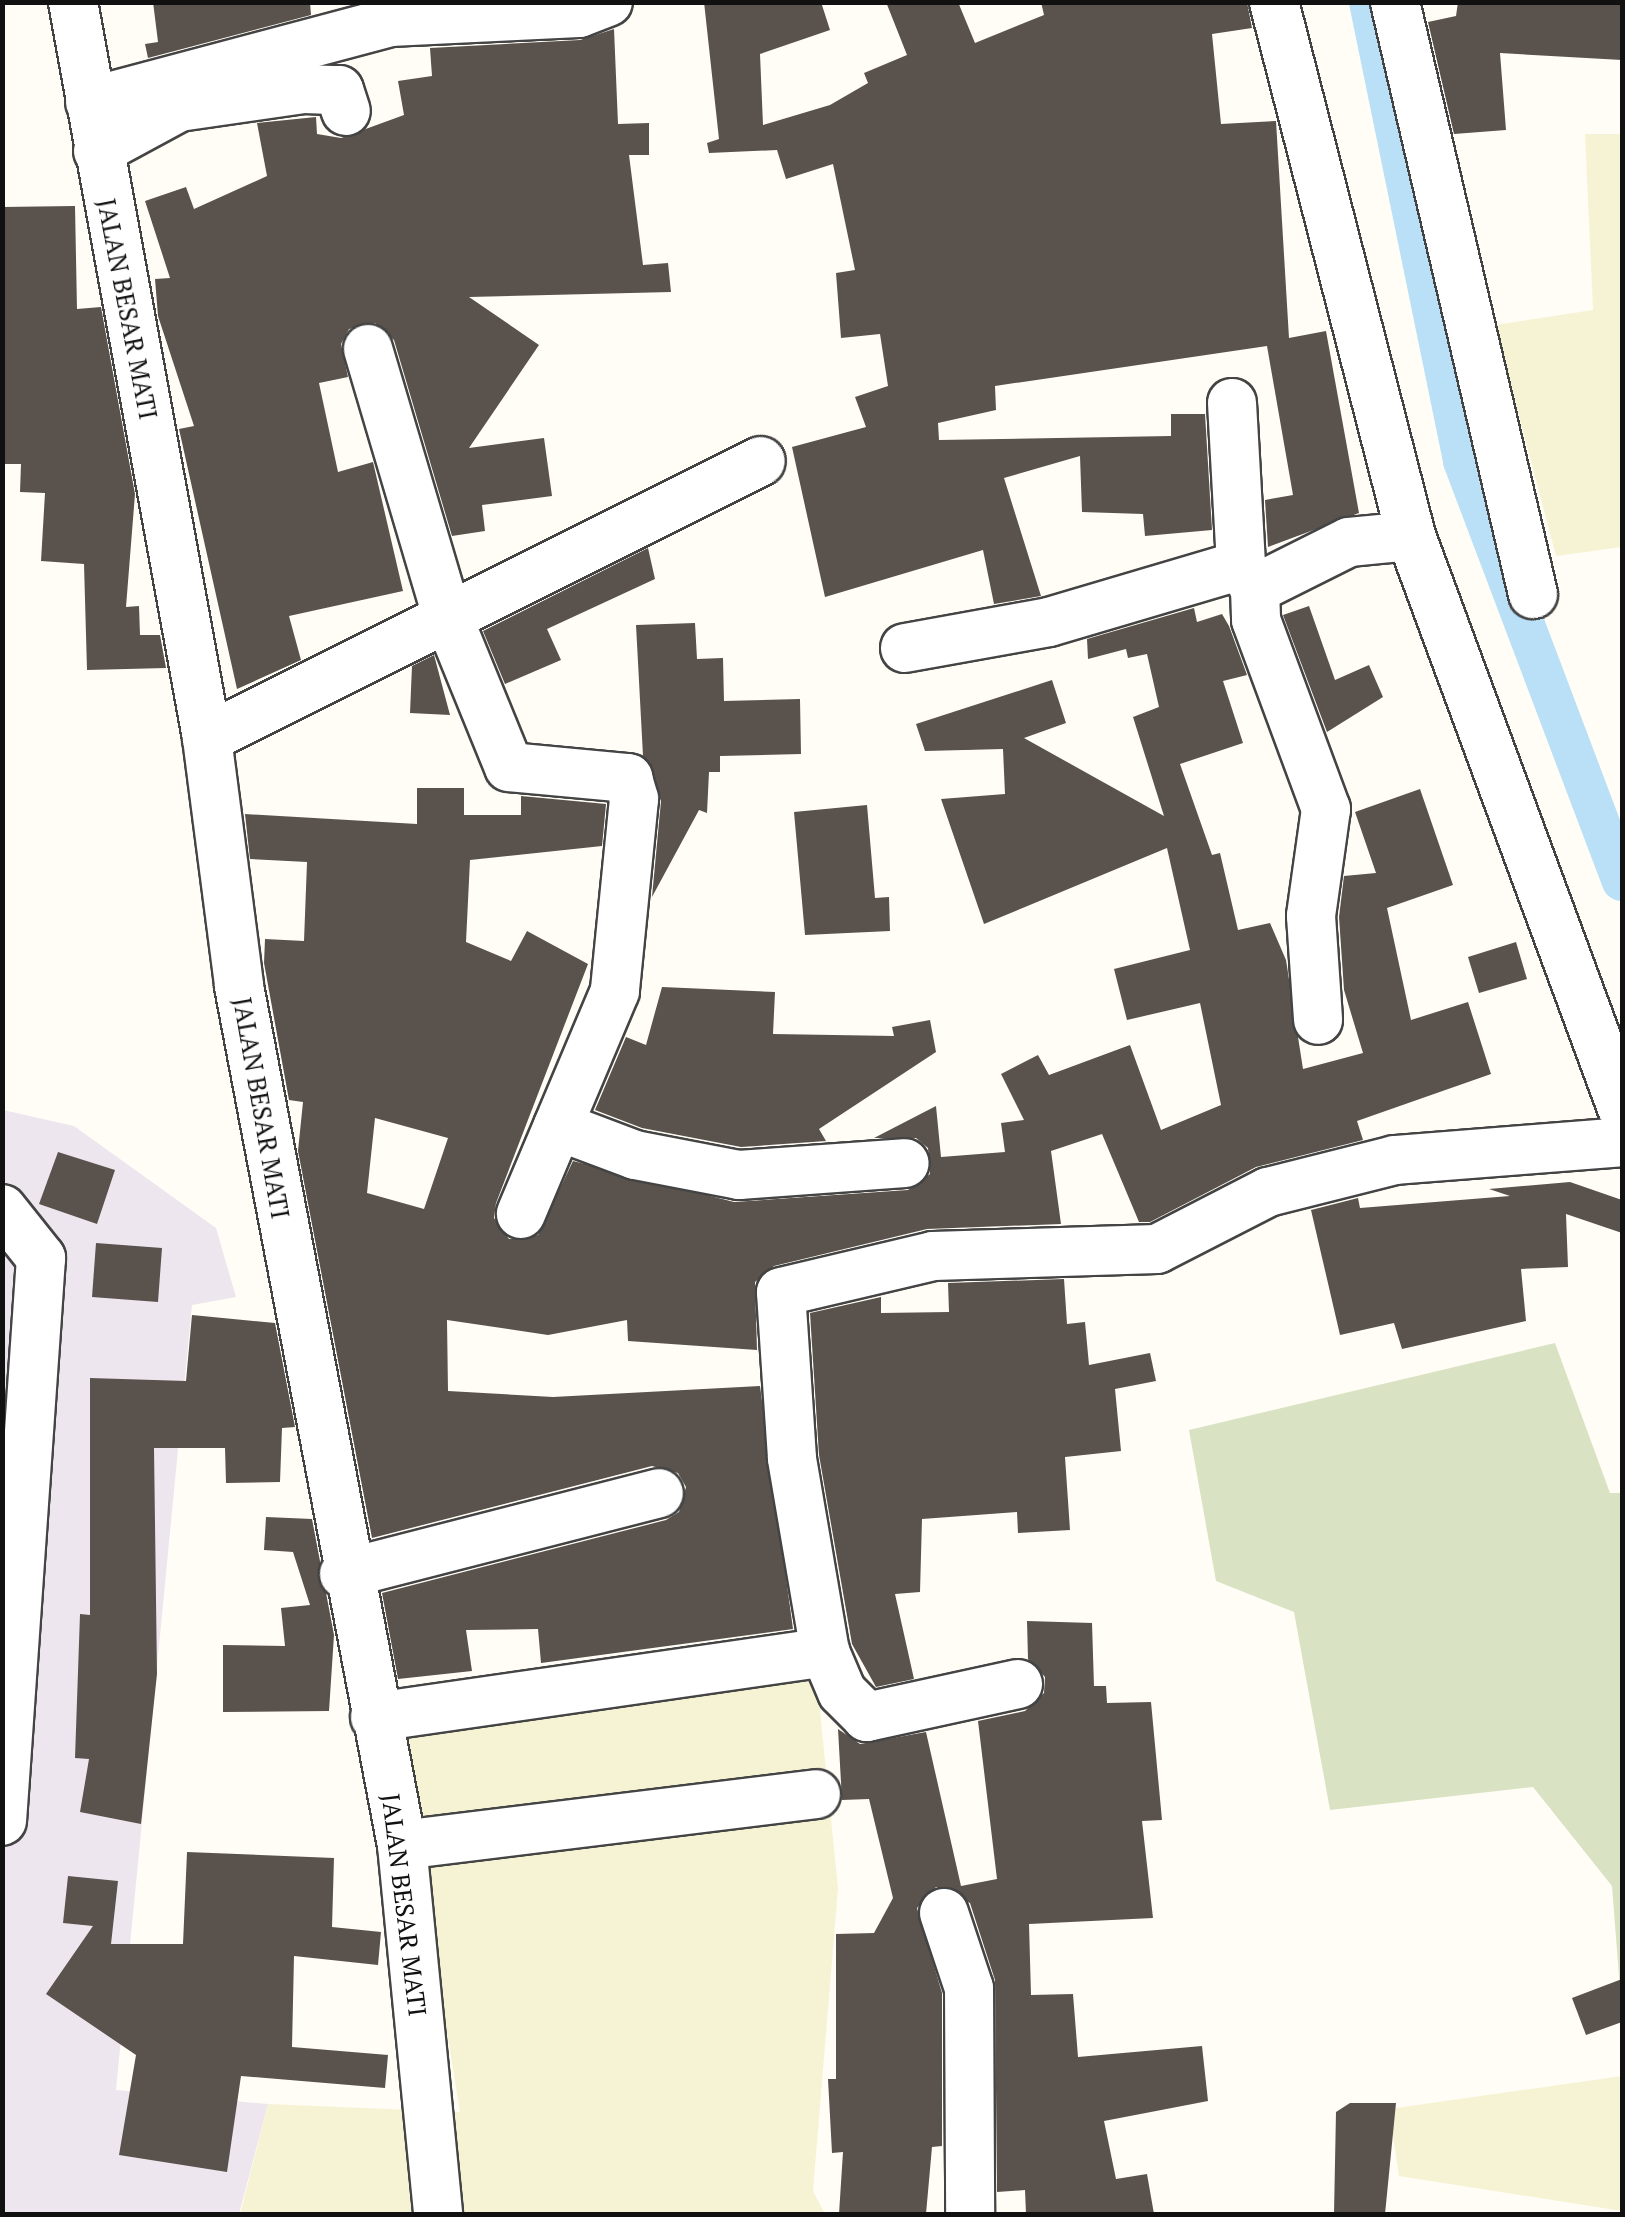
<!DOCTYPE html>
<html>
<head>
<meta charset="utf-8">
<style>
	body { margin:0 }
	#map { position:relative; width:1625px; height:2217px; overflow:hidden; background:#fffdf5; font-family:"PT Serif",serif }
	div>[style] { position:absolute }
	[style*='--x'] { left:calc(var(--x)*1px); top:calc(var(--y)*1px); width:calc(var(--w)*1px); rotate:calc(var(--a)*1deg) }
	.industrial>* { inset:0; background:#eee6ef }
	.farmland>* { inset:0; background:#f6f3d4 }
	.cemetery>* { inset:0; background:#d9e3c4 }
	.canal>* { height:40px; margin:-20px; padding:0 20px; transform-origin:20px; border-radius:20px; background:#b9e0f7 }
	.building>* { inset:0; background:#5a524d }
	.roads { filter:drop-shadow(2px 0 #444) drop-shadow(-2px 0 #444) drop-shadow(0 2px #444) drop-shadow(0 -2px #444) }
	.minor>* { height:48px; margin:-24px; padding:0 24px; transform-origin:24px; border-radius:24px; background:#fff }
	span { translate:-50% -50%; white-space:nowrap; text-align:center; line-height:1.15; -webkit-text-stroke:10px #fff; paint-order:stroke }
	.street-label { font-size:25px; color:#111 }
	.frame { position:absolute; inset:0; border:5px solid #111; pointer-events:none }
</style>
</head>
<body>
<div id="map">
	<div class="industrial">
		<i style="clip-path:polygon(3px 1110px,74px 1126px,216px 1228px,236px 1297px,192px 1305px,116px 2090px,268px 2104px,239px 2214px,3px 2214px)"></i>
	</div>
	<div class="farmland">
		<i style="clip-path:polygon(1585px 134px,1622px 134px,1622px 547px,1556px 556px,1495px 325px,1593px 310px)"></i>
		<i style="clip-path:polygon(815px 1662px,838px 1888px,813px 2191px,825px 2214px,240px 2214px,268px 2104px,460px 2112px,393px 1700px)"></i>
		<i style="clip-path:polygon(1622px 2076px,1622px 2211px,1399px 2176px,1389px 2109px)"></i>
	</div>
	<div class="cemetery">
		<i style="clip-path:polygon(1555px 1343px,1610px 1493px,1622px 1493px,1622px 2015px,1612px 1886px,1533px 1787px,1330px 1810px,1294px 1612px,1216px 1581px,1189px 1430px)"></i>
	</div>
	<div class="canal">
		<i style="--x:1369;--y:2;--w:469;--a:78.4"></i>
		<i style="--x:1463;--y:461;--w:449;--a:69.3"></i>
	</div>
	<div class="building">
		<i style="clip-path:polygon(153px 2px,310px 2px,311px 15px,148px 58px,145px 44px,158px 42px)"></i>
		<i style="clip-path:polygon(704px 2px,821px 2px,830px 30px,760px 54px,763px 125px,830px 105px,868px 83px,864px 73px,907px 55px,886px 2px,958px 2px,975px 43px,1044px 15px,1041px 2px,1247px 2px,1252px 28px,1212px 34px,1221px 124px,1276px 121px,1289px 338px,1326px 331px,1359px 513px,1268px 547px,1265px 500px,1293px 495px,1267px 346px,995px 386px,996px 410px,938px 423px,939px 440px,1171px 436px,1171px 414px,1205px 414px,1212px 530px,1145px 536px,1143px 514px,1082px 512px,1080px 456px,1004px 478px,1041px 596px,994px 604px,983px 550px,825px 597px,792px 447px,866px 427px,855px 397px,888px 386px,880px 334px,841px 338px,836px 273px,855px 270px,833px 164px,786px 179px,777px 150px,709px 153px,707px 143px,719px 139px)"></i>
		<i style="clip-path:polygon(1458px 2px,1622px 2px,1622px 60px,1500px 53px,1506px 130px,1454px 134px,1428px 22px,1456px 16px)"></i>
		<i style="clip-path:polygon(614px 29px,618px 124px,649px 123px,649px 155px,629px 155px,643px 265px,668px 263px,671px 292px,469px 297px,539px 345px,469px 448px,544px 438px,552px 496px,482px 505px,485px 531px,452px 536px,394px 340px,375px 323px,349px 329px,341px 344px,348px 377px,319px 383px,338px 472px,373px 462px,403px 591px,289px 616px,301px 660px,237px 689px,179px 429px,194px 426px,158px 316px,155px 279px,170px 278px,145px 201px,186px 187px,194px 209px,267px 176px,257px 123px,316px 117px,317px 134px,341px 138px,404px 115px,398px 81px,432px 76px,430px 48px,580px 40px)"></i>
		<i style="clip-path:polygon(75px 206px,77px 309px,101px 307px,135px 494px,126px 607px,139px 606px,140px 635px,160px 635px,166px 668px,87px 670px,84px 564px,41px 561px,45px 493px,20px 492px,21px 464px,2px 464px,2px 207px)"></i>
		<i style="clip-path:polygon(648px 548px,655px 579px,547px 629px,561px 660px,505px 684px,483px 631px)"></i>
		<i style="clip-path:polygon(1309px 606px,1335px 680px,1369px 665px,1383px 697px,1327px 732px,1283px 615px)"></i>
		<i style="clip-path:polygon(evenodd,1194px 608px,1197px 622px,1222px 614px,1229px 626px,1247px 675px,1223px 681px,1243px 743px,1180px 764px,1212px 855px,1220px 853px,1238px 930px,1270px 923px,1286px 960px,1303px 1069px,1363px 1053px,1344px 990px,1339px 917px,1344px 876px,1376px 873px,1355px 812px,1420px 789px,1453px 885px,1387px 908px,1411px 1020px,1468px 1002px,1491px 1074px,1357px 1121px,1363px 1140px,1256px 1167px,1150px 1222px,1139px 1222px,1102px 1134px,1051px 1151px,1061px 1224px,927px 1229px,774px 1266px,755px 1282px,757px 1350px,628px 1341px,627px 1320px,548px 1335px,447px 1320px,448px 1391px,553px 1397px,760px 1386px,793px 1629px,541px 1663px,538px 1629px,466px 1630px,472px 1671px,398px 1679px,382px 1593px,666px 1520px,679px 1512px,686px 1487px,678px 1473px,652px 1466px,372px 1538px,298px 1151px,303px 1102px,289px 1100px,264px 963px,265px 939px,304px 941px,307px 862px,250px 859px,245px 814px,417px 824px,417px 788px,464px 788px,464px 815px,521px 815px,521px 796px,606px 804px,602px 846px,470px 860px,466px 942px,511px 961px,527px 931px,588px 964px,496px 1203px,494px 1218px,509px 1239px,538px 1235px,573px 1161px,734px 1202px,908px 1190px,930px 1174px,928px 1148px,916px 1138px,874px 1138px,936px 1106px,941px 1157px,1005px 1152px,1001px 1123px,1024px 1120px,1001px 1074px,1038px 1055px,1049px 1075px,1130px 1045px,1161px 1130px,1221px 1105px,1200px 1003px,1127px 1020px,1114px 969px,1190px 950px,1167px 848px,984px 924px,941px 799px,1005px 794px,1003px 749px,925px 751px,916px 724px,1052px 680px,1066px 723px,1024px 738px,1164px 816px,1133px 717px,1159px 707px,1147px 654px,1128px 658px,1126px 649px,1088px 659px,1087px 639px,1194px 608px,375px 1118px,448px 1138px,424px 1209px,367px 1193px,375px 1118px)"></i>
		<i style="clip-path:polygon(695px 623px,697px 659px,723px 658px,724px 701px,800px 699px,801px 754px,720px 756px,720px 772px,709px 772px,707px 813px,699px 810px,652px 897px,661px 801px,643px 756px,636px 625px)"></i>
		<i style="clip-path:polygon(434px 655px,450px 715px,410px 713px,412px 666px)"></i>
		<i style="clip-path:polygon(867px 805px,875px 898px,889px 897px,890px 931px,805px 935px,794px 812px)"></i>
		<i style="clip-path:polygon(1516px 942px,1527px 979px,1479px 993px,1468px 957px)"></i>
		<i style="clip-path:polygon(662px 987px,775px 992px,773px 1034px,894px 1036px,892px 1027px,930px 1020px,936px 1052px,819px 1129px,826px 1141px,741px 1147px,642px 1128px,595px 1110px,626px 1037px,646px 1045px)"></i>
		<i style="clip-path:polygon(58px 1152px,115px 1170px,97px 1224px,39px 1204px)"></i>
		<i style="clip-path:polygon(1570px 1182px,1622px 1200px,1622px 1233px,1566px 1214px,1568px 1267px,1521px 1269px,1526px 1321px,1402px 1349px,1394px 1323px,1340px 1335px,1311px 1210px,1358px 1198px,1360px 1208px,1510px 1196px,1489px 1189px)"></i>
		<i style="clip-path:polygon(96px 1243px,162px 1248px,158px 1302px,92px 1297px)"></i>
		<i style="clip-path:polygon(1064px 1279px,1067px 1324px,1085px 1322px,1089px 1365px,1150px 1353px,1156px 1381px,1115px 1389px,1121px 1451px,1065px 1457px,1070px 1530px,1018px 1533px,1017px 1512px,922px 1519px,920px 1592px,895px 1594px,914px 1679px,876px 1687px,852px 1644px,819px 1455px,810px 1313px,881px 1297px,881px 1313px,949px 1312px,948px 1283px)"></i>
		<i style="clip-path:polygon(192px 1315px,275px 1323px,295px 1427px,282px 1428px,280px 1482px,226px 1483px,225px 1448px,154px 1448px,157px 1674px,141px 1824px,80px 1812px,89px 1759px,75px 1758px,80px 1614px,90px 1615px,90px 1378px,186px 1381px)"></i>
		<i style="clip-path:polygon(266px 1517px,312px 1519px,334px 1635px,329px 1711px,223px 1712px,223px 1645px,285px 1646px,281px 1608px,310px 1605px,293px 1552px,264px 1550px)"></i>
		<i style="clip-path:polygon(1027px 1621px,1092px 1623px,1094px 1686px,1106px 1686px,1107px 1703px,1151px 1702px,1162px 1820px,1142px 1821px,1153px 1918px,1029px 1924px,1031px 1995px,1073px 1994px,1078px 2057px,1202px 2046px,1208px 2101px,1104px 2121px,1116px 2179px,1147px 2174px,1154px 2214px,1026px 2214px,1025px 2190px,997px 2192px,995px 1980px,970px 1903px,936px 1887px,917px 1908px,942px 1993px,942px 2146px,932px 2147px,926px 2214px,839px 2214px,843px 2152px,832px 2153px,828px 2079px,836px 2079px,836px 1934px,874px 1933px,893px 1898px,869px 1799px,842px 1800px,838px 1729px,860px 1744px,926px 1732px,961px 1886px,997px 1879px,978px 1721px,1025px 1711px,1044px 1693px,1045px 1677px,1028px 1659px)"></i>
		<i style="clip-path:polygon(187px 1852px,334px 1858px,332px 1927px,381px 1932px,378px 1965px,294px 1956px,292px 2047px,388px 2055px,385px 2088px,241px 2076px,227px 2172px,119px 2155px,136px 2055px,46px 1994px,93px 1926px,63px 1923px,68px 1876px,118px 1881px,111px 1944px,183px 1944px)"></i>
		<i style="clip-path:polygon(1622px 1979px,1622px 2022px,1586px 2035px,1572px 1998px)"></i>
		<i style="clip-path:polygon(1350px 2103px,1396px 2103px,1385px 2214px,1334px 2214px,1336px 2112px)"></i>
	</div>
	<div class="roads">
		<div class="minor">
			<i style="--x:73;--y:2;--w:748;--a:79.68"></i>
			<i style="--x:207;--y:738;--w:250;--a:82.6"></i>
			<i style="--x:239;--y:986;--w:874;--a:79.26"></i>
			<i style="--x:402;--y:1845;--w:371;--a:84.4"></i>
			<i style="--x:1274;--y:2;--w:551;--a:75.61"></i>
			<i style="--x:1411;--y:536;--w:610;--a:69.75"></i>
			<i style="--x:1395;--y:2;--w:608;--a:76.88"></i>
			<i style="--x:90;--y:102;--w:310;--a:-14.9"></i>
			<i style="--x:390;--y:22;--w:189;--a:-2.7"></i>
			<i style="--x:579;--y:13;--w:31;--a:-21"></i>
			<i style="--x:98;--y:151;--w:92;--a:-28.5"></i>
			<i style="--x:179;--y:107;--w:126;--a:-8.2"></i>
			<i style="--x:304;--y:89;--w:35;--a:2"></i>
			<i style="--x:339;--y:90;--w:22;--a:72"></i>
			<i style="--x:368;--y:349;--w:277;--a:73.5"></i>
			<i style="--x:447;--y:615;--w:164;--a:67.8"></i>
			<i style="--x:509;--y:767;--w:120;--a:5.3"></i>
			<i style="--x:628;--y:778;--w:22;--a:74"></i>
			<i style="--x:634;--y:799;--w:193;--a:95.7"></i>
			<i style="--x:615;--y:991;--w:242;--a:112.9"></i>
			<i style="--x:1232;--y:403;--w:162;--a:86.8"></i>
			<i style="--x:1255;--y:589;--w:31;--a:88"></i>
			<i style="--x:1256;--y:620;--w:202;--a:69.7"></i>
			<i style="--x:1326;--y:809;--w:108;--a:98"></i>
			<i style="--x:1311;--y:916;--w:104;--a:86.1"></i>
			<i style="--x:905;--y:648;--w:146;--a:-10.2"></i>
			<i style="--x:1049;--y:622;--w:200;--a:-16.5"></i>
			<i style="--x:1241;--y:565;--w:28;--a:60"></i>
			<i style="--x:1255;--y:589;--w:105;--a:-26.6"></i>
			<i style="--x:1349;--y:542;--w:62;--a:-5.5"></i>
			<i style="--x:207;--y:738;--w:619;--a:-26.57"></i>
			<i style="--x:558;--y:1126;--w:82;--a:20.6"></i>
			<i style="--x:635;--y:1155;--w:106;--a:10.9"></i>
			<i style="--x:739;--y:1175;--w:166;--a:-4.1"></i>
			<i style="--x:2;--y:1209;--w:63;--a:51.5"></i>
			<i style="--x:41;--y:1258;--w:564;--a:93.96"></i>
			<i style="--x:344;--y:1574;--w:325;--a:-14.4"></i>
			<i style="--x:1018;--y:1684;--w:155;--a:167.7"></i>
			<i style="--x:867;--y:1717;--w:35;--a:-135"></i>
			<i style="--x:842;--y:1692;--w:43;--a:-113"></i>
			<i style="--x:825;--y:1652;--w:197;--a:-99.7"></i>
			<i style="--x:792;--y:1458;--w:166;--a:-93.8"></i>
			<i style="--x:781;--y:1292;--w:156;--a:-13.3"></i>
			<i style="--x:933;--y:1256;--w:224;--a:-1.8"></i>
			<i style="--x:1157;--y:1249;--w:125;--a:-27.2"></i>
			<i style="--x:1268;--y:1192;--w:131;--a:-14.1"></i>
			<i style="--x:1395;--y:1160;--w:228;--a:-4.5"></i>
			<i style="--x:375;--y:1717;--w:455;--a:-8.2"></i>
			<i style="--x:402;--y:1845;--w:417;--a:-7"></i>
			<i style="--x:944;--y:1913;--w:79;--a:71.6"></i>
			<i style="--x:969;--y:1988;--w:226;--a:89.7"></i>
		</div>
	</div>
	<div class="street-label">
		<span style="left:127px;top:309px;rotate:79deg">JALAN BESAR MATI</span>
		<span style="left:261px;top:1108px;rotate:80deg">JALAN BESAR MATI</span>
		<span style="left:404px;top:1905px;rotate:83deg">JALAN BESAR MATI</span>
	</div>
	<div class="frame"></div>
</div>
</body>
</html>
